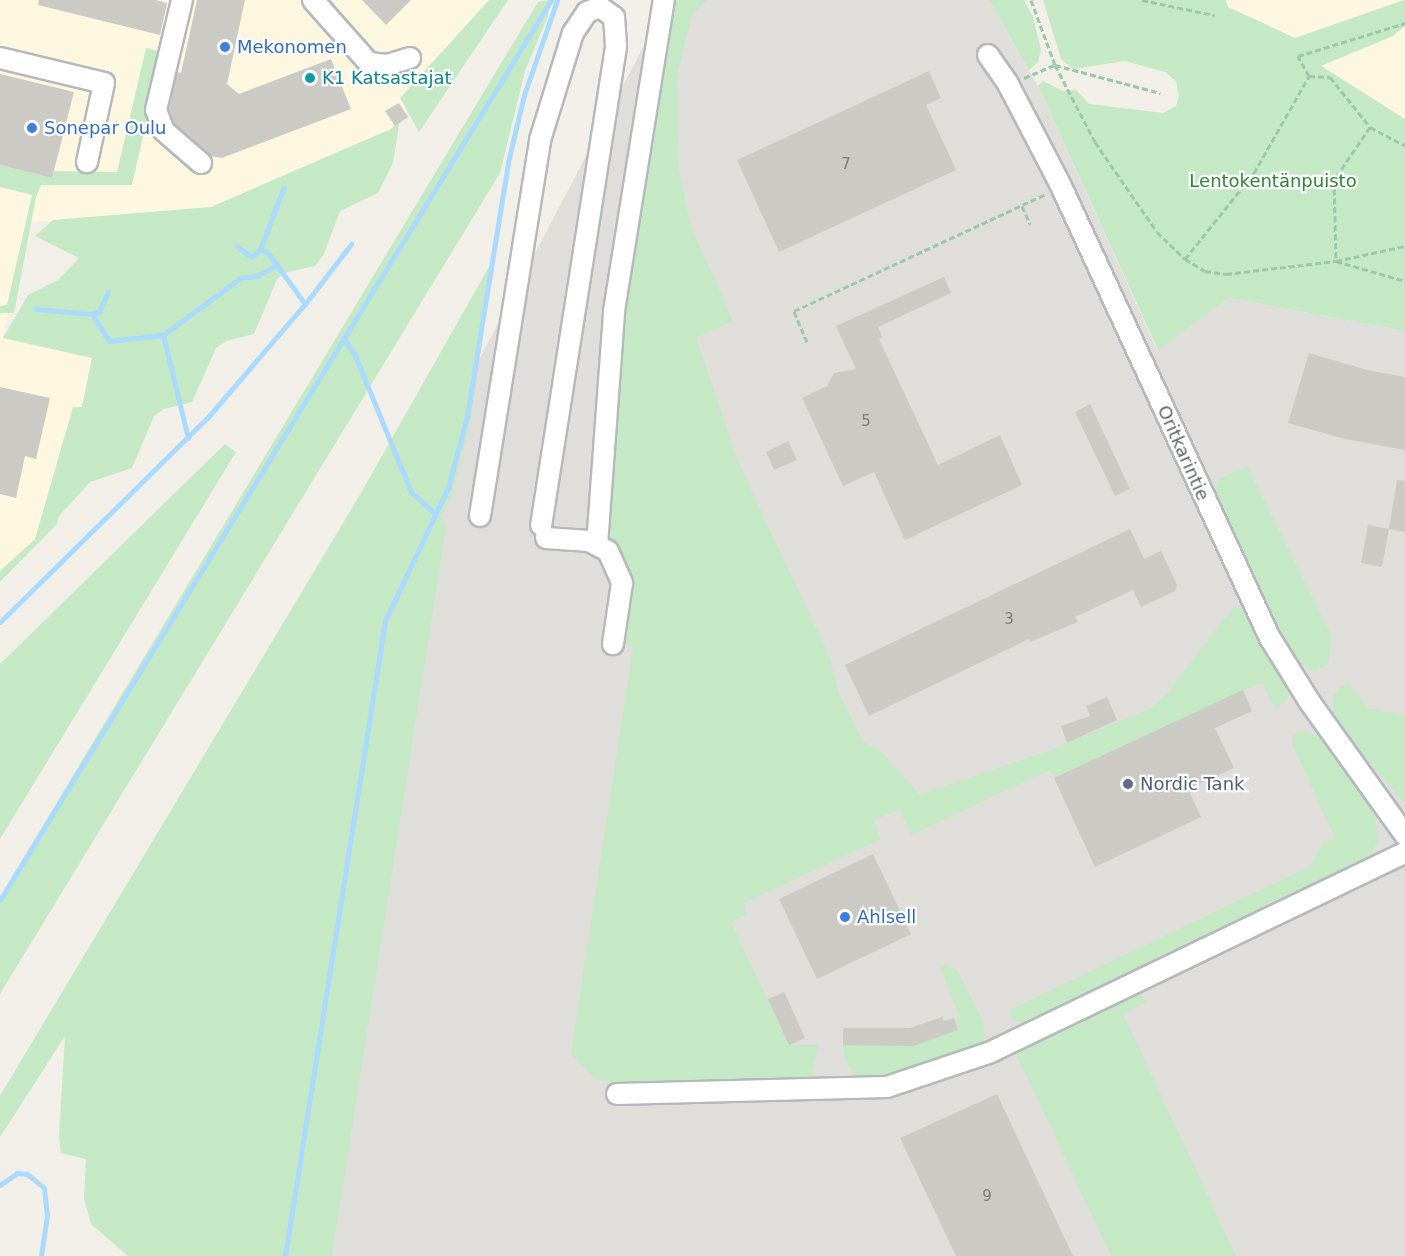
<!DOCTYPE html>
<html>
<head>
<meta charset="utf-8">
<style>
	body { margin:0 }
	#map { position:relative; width:1405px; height:1256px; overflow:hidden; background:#f1efe8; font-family:"DejaVu Sans",sans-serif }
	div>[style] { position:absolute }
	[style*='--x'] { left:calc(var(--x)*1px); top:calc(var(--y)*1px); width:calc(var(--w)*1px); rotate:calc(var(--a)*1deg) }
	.commercial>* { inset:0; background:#fef7e0 }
	.industrial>* { inset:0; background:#e0deda }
	.green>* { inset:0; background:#c5e8c5 }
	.stream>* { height:5px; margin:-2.5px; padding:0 2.5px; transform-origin:2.5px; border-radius:2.5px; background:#aadaff }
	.building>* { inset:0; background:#cccac5 }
	.path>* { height:3px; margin-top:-1.5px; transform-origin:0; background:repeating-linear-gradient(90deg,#9cc7a9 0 6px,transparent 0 9px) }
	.roads { filter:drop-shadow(2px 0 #b5b8bc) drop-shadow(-2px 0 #b5b8bc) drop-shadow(0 2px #b5b8bc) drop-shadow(0 -2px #b5b8bc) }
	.minor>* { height:20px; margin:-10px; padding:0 10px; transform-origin:10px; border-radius:10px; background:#fff }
	.dots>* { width:16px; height:16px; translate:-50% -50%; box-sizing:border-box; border:3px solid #fff; border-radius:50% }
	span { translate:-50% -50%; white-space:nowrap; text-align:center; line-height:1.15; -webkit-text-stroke:4.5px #fff; paint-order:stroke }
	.number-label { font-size:15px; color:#7a7d7f }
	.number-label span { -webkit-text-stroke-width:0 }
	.shop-label { font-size:18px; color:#366cbe }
	.left { translate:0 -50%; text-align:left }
	.culture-label { font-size:18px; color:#0d838f }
	.park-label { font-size:18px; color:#348238 }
	.street-label { font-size:18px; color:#5f6368 }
	.service-label { font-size:18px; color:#4e5e75 }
</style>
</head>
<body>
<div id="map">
	<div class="commercial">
		<i style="clip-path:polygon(0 0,505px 0,391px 129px,211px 207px,27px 223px,3px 338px,92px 358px,57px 524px,0 582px)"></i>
		<i style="clip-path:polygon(1224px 0,1402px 0,1295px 38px,1228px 7px)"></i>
		<i style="clip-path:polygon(1405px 26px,1405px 119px,1321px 65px,1393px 36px)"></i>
	</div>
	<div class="industrial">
		<i style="clip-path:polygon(668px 0,989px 0,1038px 86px,1157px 350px,1229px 298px,1405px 331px,1405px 1256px,303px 1256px,460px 396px)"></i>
	</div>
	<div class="green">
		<i style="clip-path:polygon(489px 0,508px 0,419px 132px,400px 98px)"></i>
		<i style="clip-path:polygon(550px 0,548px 16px,525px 71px,500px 173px,0 994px,0 897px,538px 2px)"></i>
		<i style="clip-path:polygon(667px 0,707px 0,692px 14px,677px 75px,678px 165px,690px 224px,733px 321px,696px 338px,739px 464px,829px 656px,839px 693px,863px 742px,879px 749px,920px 795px,1048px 751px,1150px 709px,1167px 694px,1234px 606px,1248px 612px,1288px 688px,1287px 699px,1279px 707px,1274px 706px,1262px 682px,1054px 778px,1050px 770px,911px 835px,900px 810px,873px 820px,881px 839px,744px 903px,746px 915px,731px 922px,789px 1045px,819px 1045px,810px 1082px,619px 1083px,595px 1079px,571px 1054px,633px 648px,624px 643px,630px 605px,628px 567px,602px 535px,619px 311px)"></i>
		<i style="clip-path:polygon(989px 0,1024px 0,1033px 17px,1041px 50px,1038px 62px,1029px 70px)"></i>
		<i style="clip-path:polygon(1043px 0,1226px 0,1228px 7px,1295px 38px,1405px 0,1405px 26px,1393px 36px,1321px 66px,1405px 119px,1405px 331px,1229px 298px,1158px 350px,1038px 86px,1043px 81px,1063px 91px,1076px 90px,1089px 104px,1163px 113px,1176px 106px,1179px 96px,1176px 81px,1165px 72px,1125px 61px,1073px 69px,1061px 59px)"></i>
		<i style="clip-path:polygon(146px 48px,162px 52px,132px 185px,41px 185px,36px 197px,14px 313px,0 313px,0 306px,7px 305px,32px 195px,0 187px,0 165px,52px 178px,54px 171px,117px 172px)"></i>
		<i style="clip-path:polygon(400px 119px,393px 163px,378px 193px,340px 211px,324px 254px,315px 266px,287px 272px,277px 279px,254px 334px,226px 341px,216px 348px,192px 402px,164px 409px,154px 416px,132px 468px,90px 482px,59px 516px,57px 524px,0 582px,0 571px,35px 539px,73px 407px,82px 407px,92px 358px,3px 338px,28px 295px,58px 280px,79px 258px,35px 236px,53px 220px,211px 207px,391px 129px)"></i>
		<i style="clip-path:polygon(490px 265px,492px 272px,471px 418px,451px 498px,441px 515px,446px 527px,332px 1256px,128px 1256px,91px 1224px,84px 1198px,86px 1159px,61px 1153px,59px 1137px,65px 1036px,0 1137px,0 1096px,361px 493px)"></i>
		<i style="clip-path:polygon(225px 444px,236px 452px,0 839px,0 664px)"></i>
		<i style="clip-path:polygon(1247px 466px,1332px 637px,1328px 664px,1315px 671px,1299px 663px,1282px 633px,1214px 491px,1221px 478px)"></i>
		<i style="clip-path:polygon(1350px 684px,1367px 708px,1405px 715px,1405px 804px,1332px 718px,1333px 697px,1342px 685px)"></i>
		<i style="clip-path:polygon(1303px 731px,1319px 736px,1373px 810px,1379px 838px,1368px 861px,1024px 1024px,1013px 1020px,1009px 1010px,1311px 866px,1322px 844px,1335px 838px,1292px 744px,1292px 735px)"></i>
		<i style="clip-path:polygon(945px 965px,957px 970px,983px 1021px,985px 1043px,907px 1071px,859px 1079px,845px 1059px,843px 1045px,913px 1046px,958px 1030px,955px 1019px,960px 1017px,940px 967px)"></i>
		<i style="clip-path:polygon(1140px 992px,1146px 1003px,1123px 1014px,1236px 1256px,1111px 1256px,1015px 1051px)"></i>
	</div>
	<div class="stream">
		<i style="--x:236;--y:246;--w:19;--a:35"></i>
		<i style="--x:252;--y:257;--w:11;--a:-45"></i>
		<i style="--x:260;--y:249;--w:66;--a:-68.8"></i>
		<i style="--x:260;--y:249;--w:9;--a:27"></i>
		<i style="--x:268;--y:253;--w:63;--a:54"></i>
		<i style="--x:36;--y:309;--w:56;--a:5.1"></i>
		<i style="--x:92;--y:314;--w:7;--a:-16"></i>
		<i style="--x:99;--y:312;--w:22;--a:-66"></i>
		<i style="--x:92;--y:314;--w:32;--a:58"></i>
		<i style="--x:109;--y:341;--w:54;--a:-6.3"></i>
		<i style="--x:163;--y:335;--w:96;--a:-36.5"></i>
		<i style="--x:240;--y:278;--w:17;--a:-7"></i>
		<i style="--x:257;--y:276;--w:23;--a:-29"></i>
		<i style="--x:163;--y:335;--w:106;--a:76.4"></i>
		<i style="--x:343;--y:338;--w:19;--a:54"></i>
		<i style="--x:354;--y:353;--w:150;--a:67.7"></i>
		<i style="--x:411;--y:492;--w:31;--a:42"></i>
		<i style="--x:0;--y:622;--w:292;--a:-44.6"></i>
		<i style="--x:208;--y:417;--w:149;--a:-49.4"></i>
		<i style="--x:305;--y:304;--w:76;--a:-52.5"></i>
		<i style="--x:0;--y:900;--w:1055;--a:-58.52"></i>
		<i style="--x:0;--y:1185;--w:21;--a:-35"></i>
		<i style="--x:17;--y:1173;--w:10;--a:6"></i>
		<i style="--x:27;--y:1174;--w:22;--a:39"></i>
		<i style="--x:44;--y:1188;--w:27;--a:84"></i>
		<i style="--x:47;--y:1215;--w:41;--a:98.3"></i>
		<i style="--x:285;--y:1256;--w:643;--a:-81.05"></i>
		<i style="--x:385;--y:621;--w:147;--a:-64.7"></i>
		<i style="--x:448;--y:488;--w:74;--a:-75.2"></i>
		<i style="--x:467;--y:416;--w:257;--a:-80.8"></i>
		<i style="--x:508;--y:162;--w:69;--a:-76.6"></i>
		<i style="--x:524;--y:95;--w:101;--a:-70.8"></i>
	</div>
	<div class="building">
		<i style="clip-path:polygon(39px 0,156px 0,167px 3px,160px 35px,38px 5px)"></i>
		<i style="clip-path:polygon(197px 0,245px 0,227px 84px,239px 94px,331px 59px,351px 109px,222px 158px,210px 156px,174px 124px,169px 109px,177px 72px,181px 73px)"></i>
		<i style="clip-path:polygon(362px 0,411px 0,386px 25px)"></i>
		<i style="clip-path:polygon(929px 71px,941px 98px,926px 105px,956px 170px,779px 252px,737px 160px)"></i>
		<i style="clip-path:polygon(0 74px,74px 92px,52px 178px,0 165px)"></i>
		<i style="clip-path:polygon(399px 103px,408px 117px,395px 126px,385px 111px)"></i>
		<i style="clip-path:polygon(944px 277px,951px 293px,878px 327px,882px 337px,879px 339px,938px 465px,1000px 435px,1022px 485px,905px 540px,874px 472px,843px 486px,802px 398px,827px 386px,834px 373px,856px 369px,836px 326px)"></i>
		<i style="clip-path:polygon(1309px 353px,1367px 370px,1405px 377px,1405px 450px,1345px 439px,1288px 423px)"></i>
		<i style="clip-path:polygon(0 387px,50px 398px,36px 459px,25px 456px,16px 498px,0 494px)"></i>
		<i style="clip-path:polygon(1090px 404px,1130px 489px,1115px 496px,1075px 412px)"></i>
		<i style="clip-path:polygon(788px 441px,797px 460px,774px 470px,766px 452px)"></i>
		<i style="clip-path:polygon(1397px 480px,1405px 481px,1405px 532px,1389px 529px)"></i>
		<i style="clip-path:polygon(1368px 525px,1389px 529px,1382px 567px,1361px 563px)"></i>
		<i style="clip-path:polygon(1130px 529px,1144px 559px,1161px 551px,1177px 585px,1175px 591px,1141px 607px,1133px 590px,1075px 617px,1078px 622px,1030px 642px,1029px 639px,869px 716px,845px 665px)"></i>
		<i style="clip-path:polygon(1243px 690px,1252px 711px,1215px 728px,1234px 768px,1188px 789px,1201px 817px,1095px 867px,1054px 778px)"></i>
		<i style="clip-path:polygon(1107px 697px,1117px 720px,1067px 743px,1061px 726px,1090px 716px,1086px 706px)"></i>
		<i style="clip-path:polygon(873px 854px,911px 934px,817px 979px,779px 899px)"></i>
		<i style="clip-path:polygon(784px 992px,805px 1038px,789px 1045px,768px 999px)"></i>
		<i style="clip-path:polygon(942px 1017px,944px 1021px,954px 1018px,958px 1030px,913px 1046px,843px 1045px,843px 1028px,910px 1028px)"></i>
		<i style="clip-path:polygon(997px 1094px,1073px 1256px,956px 1256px,900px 1138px)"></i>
	</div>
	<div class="path">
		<i style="--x:1031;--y:0;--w:69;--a:69.7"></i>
		<i style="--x:1055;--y:65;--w:87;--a:62.5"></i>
		<i style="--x:1095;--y:142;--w:109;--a:55.4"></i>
		<i style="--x:1157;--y:232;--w:39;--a:44"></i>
		<i style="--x:1185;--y:259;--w:23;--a:31"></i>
		<i style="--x:1205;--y:271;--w:21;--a:8"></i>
		<i style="--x:1226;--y:274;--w:111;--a:-6.7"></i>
		<i style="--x:1336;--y:261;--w:72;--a:16.2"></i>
		<i style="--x:1142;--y:0;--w:74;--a:11.8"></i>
		<i style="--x:1309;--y:76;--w:23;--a:-119"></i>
		<i style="--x:1298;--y:56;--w:112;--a:-17.1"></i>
		<i style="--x:1309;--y:76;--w:21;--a:3"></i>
		<i style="--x:1330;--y:77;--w:64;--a:51.3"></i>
		<i style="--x:1370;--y:127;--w:40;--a:28"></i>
		<i style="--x:1024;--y:78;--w:34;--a:-23"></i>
		<i style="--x:1055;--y:65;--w:109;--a:14.9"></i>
		<i style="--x:1370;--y:127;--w:64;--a:124.2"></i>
		<i style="--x:1334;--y:180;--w:81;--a:88.6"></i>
		<i style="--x:1336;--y:261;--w:71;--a:-12.3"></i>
		<i style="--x:1022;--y:206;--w:20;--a:66"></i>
		<i style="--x:1185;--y:259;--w:110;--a:-51.3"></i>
		<i style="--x:1254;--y:173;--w:112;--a:-60.4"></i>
		<i style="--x:807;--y:342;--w:34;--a:-113"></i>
		<i style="--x:794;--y:311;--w:278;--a:-24.9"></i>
	</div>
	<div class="roads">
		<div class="minor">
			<i style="--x:182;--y:0;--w:113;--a:103.3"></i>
			<i style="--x:156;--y:110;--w:22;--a:69"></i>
			<i style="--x:164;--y:131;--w:49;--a:40.9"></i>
			<i style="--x:313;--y:0;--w:84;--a:48.4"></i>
			<i style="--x:369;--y:63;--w:18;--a:6"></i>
			<i style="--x:387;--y:65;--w:24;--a:-17"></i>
			<i style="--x:988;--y:55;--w:35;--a:55"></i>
			<i style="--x:1008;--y:84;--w:115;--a:62.5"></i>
			<i style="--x:1061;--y:186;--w:498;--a:65.2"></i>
			<i style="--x:1270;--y:638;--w:74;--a:58.2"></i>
			<i style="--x:1309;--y:701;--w:165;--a:54.4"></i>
			<i style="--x:0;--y:58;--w:107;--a:13.5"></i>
			<i style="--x:104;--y:83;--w:81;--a:102.1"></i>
			<i style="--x:480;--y:516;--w:381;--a:-80.9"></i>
			<i style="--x:540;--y:140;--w:112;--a:-72.9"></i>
			<i style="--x:573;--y:33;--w:25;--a:-56"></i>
			<i style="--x:587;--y:12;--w:14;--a:-21"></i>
			<i style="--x:600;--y:7;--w:17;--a:36"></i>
			<i style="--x:614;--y:17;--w:30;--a:86"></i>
			<i style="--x:616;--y:47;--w:484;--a:98.9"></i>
			<i style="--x:546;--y:538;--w:43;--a:4"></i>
			<i style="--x:589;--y:541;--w:21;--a:28"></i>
			<i style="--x:608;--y:551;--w:35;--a:66"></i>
			<i style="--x:622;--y:583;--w:62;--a:98.4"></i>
			<i style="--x:597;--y:545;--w:235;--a:-85.8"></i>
			<i style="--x:614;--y:311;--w:315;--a:-80.9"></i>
			<i style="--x:617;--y:1094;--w:270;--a:-1.5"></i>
			<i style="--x:887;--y:1087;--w:110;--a:-18.6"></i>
			<i style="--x:991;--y:1052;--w:459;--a:-25.7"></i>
		</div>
	</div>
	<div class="dots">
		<i style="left:225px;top:47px;background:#3f7fe0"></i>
		<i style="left:310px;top:78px;background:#0f9aa8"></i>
		<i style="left:32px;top:128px;background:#3f7fe0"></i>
		<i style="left:1128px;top:784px;background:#5c6f8a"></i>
		<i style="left:845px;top:917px;background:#3f7fe0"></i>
	</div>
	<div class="number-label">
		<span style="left:846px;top:165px">7</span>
		<span style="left:866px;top:422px">5</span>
		<span style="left:1009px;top:620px">3</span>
		<span style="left:987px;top:1197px">9</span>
	</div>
	<div class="shop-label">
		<span class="left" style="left:237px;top:47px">Mekonomen</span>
		<span class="left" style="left:44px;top:128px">Sonepar Oulu</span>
		<span class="left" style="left:857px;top:917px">Ahlsell</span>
	</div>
	<div class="culture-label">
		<span class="left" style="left:322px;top:78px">K1 Katsastajat</span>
	</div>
	<div class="park-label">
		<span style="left:1273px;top:181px">Lentokentänpuisto</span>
	</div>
	<div class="street-label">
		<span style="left:1183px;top:453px;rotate:66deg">Oritkarintie</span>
	</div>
	<div class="service-label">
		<span class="left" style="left:1140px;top:784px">Nordic Tank</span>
	</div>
</div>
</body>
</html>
